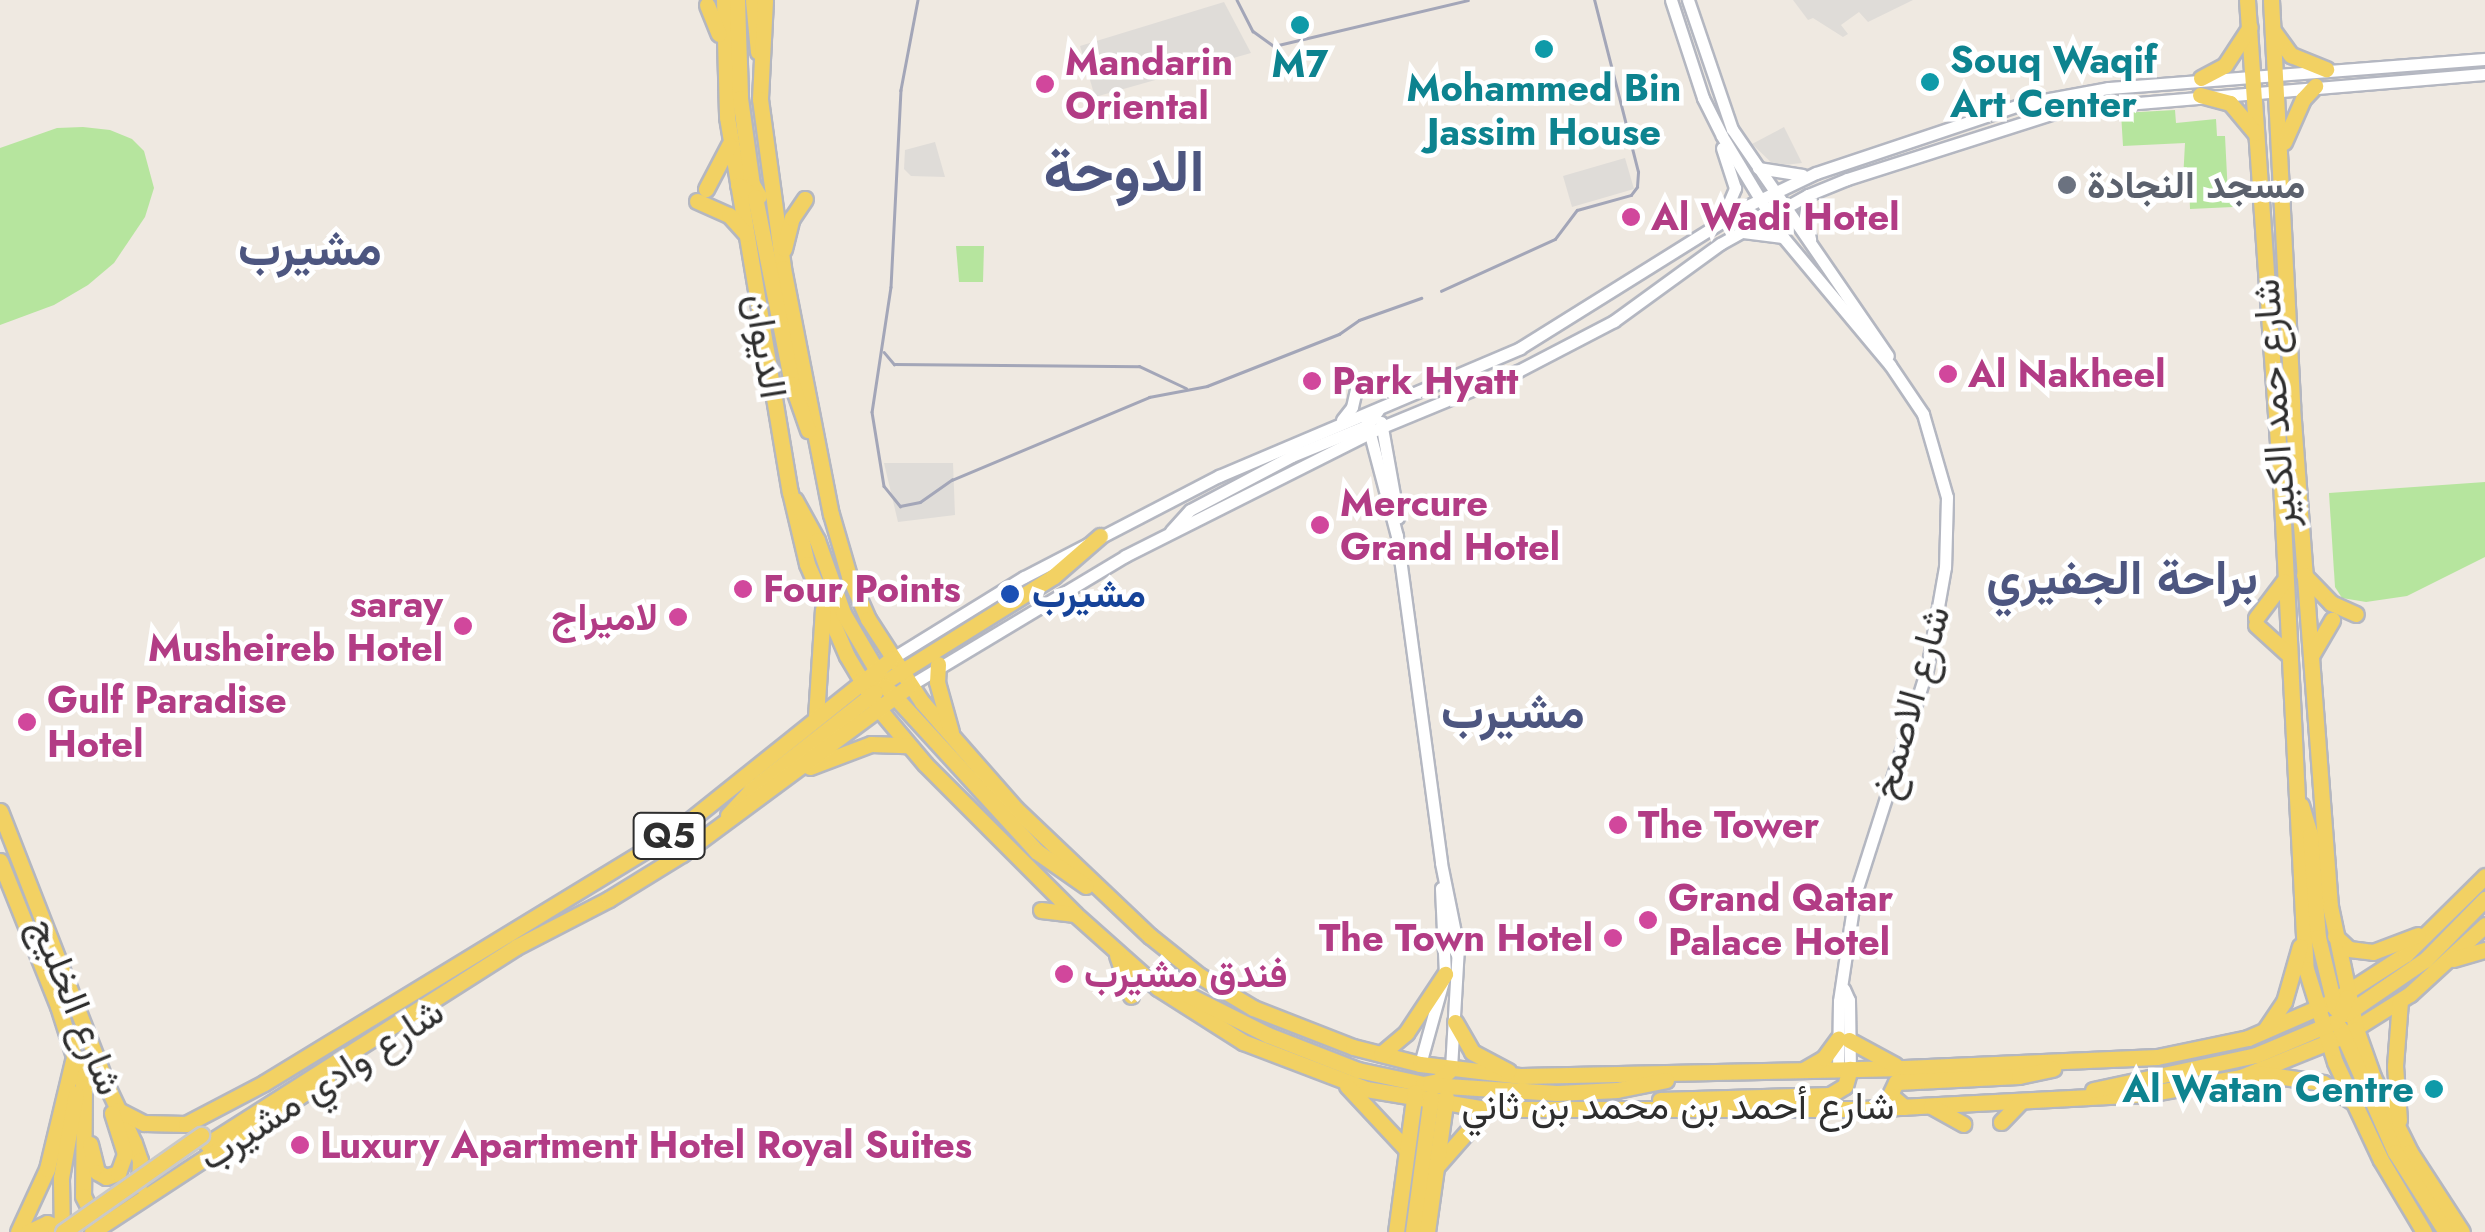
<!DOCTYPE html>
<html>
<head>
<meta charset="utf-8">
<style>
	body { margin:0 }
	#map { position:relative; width:2485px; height:1232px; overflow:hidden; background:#efe9e1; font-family:Jost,Vazirmatn,sans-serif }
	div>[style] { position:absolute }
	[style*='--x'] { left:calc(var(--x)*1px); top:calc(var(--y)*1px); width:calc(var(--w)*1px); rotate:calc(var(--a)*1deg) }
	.green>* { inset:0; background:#b6e59e }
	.plaza>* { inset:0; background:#dfdcd8 }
	.roads { filter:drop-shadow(2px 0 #b4b7c1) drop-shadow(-2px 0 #b4b7c1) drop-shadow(0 2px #b4b7c1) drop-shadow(0 -2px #b4b7c1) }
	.minor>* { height:11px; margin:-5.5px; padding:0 5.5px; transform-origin:5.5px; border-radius:5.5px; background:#fff }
	.major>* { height:15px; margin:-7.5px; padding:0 7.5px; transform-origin:7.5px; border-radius:7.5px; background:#f2d163 }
	.tram>* { height:2.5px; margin:-1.25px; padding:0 1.25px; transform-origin:1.25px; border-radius:1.25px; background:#a3a6b8 }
	.bridges { filter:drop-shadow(2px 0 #c9c9c9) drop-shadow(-2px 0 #c9c9c9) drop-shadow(0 2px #c9c9c9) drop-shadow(0 -2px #c9c9c9) }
	.major-bridge>* { height:15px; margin:-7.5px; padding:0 7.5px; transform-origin:7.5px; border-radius:7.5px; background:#f2d163 }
	.dots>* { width:28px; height:28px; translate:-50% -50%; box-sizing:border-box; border:5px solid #fff; border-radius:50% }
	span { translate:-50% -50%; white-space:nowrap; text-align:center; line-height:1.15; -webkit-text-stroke:9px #fff; paint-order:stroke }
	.shield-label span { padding:2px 8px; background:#fff; border:2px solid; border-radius:8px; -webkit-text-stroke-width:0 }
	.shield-label { font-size:35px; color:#2e2e2e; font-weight:700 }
	.culture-label { font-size:38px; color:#0d838f; font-weight:700 }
	.left { translate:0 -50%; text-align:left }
	.right { translate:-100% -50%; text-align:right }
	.hotel-label { font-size:38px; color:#b23c85; font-weight:700 }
	.worship-label { font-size:38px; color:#5b616d; font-weight:700 }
	.street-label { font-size:38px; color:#2e2e2e }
	.transit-label { font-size:38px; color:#164399; font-weight:700 }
	.district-label { font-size:48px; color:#4d5680; font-weight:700 }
	.town-label { font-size:58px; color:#4d5680; font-weight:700 }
</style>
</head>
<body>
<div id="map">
	<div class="green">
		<i style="clip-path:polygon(2175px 110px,2176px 123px,2216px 119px,2217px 136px,2225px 136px,2228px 195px,2232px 195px,2233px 207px,2190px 209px,2189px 181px,2183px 180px,2185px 143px,2123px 146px,2121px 113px)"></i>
		<i style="clip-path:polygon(83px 127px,110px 130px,132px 139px,144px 151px,154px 188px,145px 217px,114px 263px,88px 285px,54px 305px,0 325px,0 148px,57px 128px)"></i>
		<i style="clip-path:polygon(956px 246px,984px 246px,983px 282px,959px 282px)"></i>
		<i style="clip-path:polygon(2485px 482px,2485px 557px,2407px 596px,2366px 602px,2342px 598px,2335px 587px,2329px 493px)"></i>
	</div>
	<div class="plaza">
		<i style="clip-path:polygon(1793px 0,1913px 0,1868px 22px,1859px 12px,1841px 25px,1848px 34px,1843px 37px,1813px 18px,1808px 20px)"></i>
		<i style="clip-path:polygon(1224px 2px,1251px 53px,1095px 97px,1080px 46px)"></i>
		<i style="clip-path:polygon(1784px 127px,1802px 163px,1775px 166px,1752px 144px)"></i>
		<i style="clip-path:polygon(935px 142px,945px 177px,911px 176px,904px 169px,905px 150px)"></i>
		<i style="clip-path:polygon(1625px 158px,1634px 189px,1572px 207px,1563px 176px)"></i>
		<i style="clip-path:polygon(884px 463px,953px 463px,955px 515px,898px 522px)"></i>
	</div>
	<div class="roads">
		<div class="minor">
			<i style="--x:1671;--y:0;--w:103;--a:71.9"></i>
			<i style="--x:1703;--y:98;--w:42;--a:63.4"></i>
			<i style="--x:1722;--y:136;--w:118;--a:58.9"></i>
			<i style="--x:1783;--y:237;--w:167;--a:50.1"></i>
			<i style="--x:1890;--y:365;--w:59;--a:56"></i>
			<i style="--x:1923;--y:414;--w:86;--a:73.9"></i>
			<i style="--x:1947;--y:497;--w:70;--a:91.6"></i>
			<i style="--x:1945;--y:567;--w:104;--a:100"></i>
			<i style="--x:1927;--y:669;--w:236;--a:107.7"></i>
			<i style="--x:1855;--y:894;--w:108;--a:98.5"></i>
			<i style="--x:1839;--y:1001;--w:69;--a:90.8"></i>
			<i style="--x:1688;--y:0;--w:136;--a:71.2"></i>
			<i style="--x:1732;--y:129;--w:275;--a:55.5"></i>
			<i style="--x:1758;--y:168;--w:45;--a:9"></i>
			<i style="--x:1808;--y:195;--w:22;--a:98"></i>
			<i style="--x:1805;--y:217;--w:23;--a:77"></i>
			<i style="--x:1722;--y:219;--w:34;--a:-67"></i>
			<i style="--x:1735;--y:188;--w:42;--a:-108"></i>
			<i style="--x:1743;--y:232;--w:40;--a:7.1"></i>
			<i style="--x:1369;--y:380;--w:22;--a:30"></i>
			<i style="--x:1388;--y:391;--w:22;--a:5"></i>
			<i style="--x:1365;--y:415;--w:125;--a:75.2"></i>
			<i style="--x:1397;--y:536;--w:330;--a:82.3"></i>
			<i style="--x:1441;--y:863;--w:86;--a:78.6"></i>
			<i style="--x:1458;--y:947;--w:122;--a:93.3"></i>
			<i style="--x:1342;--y:420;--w:16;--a:-52"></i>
			<i style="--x:1352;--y:407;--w:23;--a:-77"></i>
			<i style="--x:1381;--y:422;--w:97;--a:79.9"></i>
			<i style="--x:1171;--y:531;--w:28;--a:-48"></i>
			<i style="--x:1190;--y:510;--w:115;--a:-27.9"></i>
			<i style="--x:1292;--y:456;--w:82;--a:-22.2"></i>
			<i style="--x:1368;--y:425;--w:18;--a:-56"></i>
			<i style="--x:891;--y:659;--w:156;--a:-31.7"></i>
			<i style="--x:1024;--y:577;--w:220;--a:-27.4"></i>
			<i style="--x:1219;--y:476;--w:327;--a:-23"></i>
			<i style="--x:1520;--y:348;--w:268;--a:-32"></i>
			<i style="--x:1747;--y:206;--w:76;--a:-25.6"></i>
			<i style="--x:1816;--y:173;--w:217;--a:-18.5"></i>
			<i style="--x:2022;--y:104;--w:87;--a:-10.5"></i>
			<i style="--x:2108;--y:88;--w:378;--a:-4.4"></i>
			<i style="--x:909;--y:686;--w:252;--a:-31"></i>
			<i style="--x:1125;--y:556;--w:288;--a:-26.7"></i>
			<i style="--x:1382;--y:427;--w:147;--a:-22.4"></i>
			<i style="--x:1518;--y:371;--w:108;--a:-27.5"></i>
			<i style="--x:1614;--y:321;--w:131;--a:-36"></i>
			<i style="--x:1720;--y:244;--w:101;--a:-29.1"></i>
			<i style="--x:1808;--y:195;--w:42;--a:-22.3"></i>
			<i style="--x:1847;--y:179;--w:230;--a:-17.7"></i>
			<i style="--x:2066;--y:109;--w:420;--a:-4.8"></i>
			<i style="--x:1844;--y:989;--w:12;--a:66"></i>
			<i style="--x:1849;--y:1000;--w:69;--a:89.2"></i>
			<i style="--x:1420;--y:1064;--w:93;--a:-74.5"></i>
			<i style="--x:1445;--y:974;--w:86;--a:-92.7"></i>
		</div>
		<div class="major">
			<i style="--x:724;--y:0;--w:117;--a:88.5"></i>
			<i style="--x:727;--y:117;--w:380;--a:80.5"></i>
			<i style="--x:790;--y:492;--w:74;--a:76.7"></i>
			<i style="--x:807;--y:564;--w:100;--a:66.5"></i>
			<i style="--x:847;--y:656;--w:61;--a:59.2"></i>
			<i style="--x:878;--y:708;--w:73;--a:50"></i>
			<i style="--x:925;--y:764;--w:212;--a:45"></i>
			<i style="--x:1075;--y:914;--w:111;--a:41.7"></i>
			<i style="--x:1158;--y:988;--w:101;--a:32.4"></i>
			<i style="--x:1243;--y:1042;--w:132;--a:20.9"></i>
			<i style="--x:1366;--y:1089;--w:123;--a:9.4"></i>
			<i style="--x:1487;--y:1109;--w:375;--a:0"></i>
			<i style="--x:1862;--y:1109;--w:285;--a:-3"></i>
			<i style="--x:2147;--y:1094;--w:96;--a:-10.3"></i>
			<i style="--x:2241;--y:1077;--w:110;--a:-21.9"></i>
			<i style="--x:2343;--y:1036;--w:79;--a:-32.1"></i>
			<i style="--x:2410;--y:994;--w:102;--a:-42.6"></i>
			<i style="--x:737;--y:0;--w:98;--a:88.2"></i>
			<i style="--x:740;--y:98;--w:87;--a:82.1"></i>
			<i style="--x:752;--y:184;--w:14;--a:60"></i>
			<i style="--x:753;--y:0;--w:52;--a:84.5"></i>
			<i style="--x:765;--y:0;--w:99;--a:92.9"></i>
			<i style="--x:760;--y:99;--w:171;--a:82.2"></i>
			<i style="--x:783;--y:268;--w:251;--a:79"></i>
			<i style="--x:831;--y:514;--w:65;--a:73.8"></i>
			<i style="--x:849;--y:576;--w:47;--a:66.2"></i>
			<i style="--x:868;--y:619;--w:99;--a:57"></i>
			<i style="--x:922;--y:702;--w:142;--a:48.7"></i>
			<i style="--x:1016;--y:809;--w:185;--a:43.5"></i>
			<i style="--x:1150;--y:936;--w:64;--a:38.7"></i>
			<i style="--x:1200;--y:976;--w:62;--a:31.1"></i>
			<i style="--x:1253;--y:1008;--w:107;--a:21.3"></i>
			<i style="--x:1353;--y:1047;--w:69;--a:14.2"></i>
			<i style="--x:1420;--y:1064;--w:102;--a:6.8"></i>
			<i style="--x:1521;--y:1076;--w:383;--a:-1.2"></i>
			<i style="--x:1904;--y:1068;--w:253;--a:-2.5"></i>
			<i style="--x:2157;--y:1057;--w:93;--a:-11.8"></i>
			<i style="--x:2248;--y:1038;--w:93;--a:-23.5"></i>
			<i style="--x:2333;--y:1001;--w:87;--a:-32.8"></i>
			<i style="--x:2406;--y:954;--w:111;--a:-44.6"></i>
			<i style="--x:2247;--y:0;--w:483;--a:86"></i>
			<i style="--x:2281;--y:482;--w:488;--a:87.1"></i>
			<i style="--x:2306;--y:969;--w:97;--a:72.7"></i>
			<i style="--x:2335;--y:1062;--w:108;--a:64.9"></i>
			<i style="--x:2381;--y:1160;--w:84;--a:59.2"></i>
			<i style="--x:2271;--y:0;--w:408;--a:87"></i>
			<i style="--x:2292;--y:407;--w:500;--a:85.65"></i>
			<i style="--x:2330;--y:906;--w:126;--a:78.1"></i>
			<i style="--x:2356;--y:1029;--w:51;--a:70.5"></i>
			<i style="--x:2373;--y:1077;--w:84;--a:63.7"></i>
			<i style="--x:2410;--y:1152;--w:95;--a:57"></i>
			<i style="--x:707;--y:5;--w:31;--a:68"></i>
			<i style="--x:2274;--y:32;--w:29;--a:54"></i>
			<i style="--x:2291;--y:55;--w:38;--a:22"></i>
			<i style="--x:2201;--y:78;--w:27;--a:-28"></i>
			<i style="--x:2225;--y:65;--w:45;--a:-56.7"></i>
			<i style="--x:2200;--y:95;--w:31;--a:15"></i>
			<i style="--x:2230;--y:103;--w:39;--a:50"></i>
			<i style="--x:2284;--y:142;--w:47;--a:-66.2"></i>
			<i style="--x:2303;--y:99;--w:18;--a:-47"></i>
			<i style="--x:738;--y:185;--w:21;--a:35"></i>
			<i style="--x:755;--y:197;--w:191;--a:78.8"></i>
			<i style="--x:792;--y:384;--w:49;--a:70.8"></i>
			<i style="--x:706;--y:189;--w:50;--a:-62.4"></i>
			<i style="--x:697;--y:201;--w:35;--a:24"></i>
			<i style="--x:729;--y:215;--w:25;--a:48"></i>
			<i style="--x:784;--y:249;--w:32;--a:-76"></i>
			<i style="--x:792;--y:218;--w:23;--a:-56"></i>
			<i style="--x:795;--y:500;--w:46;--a:61.2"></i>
			<i style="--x:817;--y:540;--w:77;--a:70.4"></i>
			<i style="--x:843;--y:613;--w:73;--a:59.6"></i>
			<i style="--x:2304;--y:575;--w:39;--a:46"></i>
			<i style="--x:2331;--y:603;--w:27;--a:24"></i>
			<i style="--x:2256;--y:618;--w:46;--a:-52.9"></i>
			<i style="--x:2256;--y:625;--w:43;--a:42.2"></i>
			<i style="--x:2311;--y:656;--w:42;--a:-59.7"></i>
			<i style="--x:938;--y:664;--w:18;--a:93"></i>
			<i style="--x:937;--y:682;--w:52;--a:74.4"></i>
			<i style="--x:891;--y:678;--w:192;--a:-32"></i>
			<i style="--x:1054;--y:576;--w:61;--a:-41"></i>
			<i style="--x:861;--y:680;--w:25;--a:14"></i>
			<i style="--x:885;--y:686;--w:224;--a:47.5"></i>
			<i style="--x:1036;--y:851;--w:61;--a:35"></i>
			<i style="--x:816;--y:717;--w:108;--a:-86.3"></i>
			<i style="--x:810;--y:767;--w:65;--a:-20.7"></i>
			<i style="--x:871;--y:744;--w:36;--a:2"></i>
			<i style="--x:2301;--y:805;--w:30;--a:73"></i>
			<i style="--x:2310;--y:834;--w:103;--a:85.6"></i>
			<i style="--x:2318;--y:937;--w:73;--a:76.5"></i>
			<i style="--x:0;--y:811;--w:295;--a:68.7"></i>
			<i style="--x:107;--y:1086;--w:63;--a:64.7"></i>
			<i style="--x:134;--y:1143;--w:18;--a:71"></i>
			<i style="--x:140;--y:1160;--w:25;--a:92"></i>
			<i style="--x:728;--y:815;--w:34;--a:-47"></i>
			<i style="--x:751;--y:790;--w:158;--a:-38.3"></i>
			<i style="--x:0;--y:861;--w:156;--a:68.2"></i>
			<i style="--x:58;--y:1006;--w:86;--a:72.4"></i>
			<i style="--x:84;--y:1088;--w:108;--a:90.5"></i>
			<i style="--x:83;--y:1196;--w:20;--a:63"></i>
			<i style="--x:92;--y:1214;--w:10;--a:17"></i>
			<i style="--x:1041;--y:910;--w:34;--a:7"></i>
			<i style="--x:2335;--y:936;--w:19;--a:43"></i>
			<i style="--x:2349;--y:949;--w:24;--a:7"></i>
			<i style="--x:2373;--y:952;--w:48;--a:-20.7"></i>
			<i style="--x:1117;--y:955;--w:43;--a:71.1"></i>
			<i style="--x:2453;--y:959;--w:33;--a:-16"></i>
			<i style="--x:1166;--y:984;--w:114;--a:26.6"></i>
			<i style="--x:1268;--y:1035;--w:97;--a:21.3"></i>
			<i style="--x:1358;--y:1070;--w:66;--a:12.2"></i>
			<i style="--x:1423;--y:1084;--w:15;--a:-11"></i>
			<i style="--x:1438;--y:1081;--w:18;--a:-43"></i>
			<i style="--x:2346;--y:1014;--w:96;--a:-34.4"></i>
			<i style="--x:2425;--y:960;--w:86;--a:-45.5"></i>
			<i style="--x:1455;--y:1022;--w:34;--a:60"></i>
			<i style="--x:1472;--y:1052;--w:41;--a:27.8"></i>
			<i style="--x:2340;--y:1028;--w:136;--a:66.1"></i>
			<i style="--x:2395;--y:1152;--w:95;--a:57.5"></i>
			<i style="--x:2265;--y:1030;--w:34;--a:-56"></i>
			<i style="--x:2284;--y:1002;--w:58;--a:-74.1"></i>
			<i style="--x:1849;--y:1040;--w:52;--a:28.5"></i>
			<i style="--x:1381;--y:1054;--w:33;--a:-40"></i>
			<i style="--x:1406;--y:1033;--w:71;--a:-56.5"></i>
			<i style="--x:1805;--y:1069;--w:22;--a:-30"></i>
			<i style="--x:1824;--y:1058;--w:24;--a:-54"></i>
			<i style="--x:2257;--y:1073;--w:67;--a:8.6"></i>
			<i style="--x:2323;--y:1083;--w:34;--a:32"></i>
			<i style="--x:1430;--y:1085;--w:127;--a:3.6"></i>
			<i style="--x:1557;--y:1093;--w:60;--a:-2.9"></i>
			<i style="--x:1617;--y:1090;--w:50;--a:-11.5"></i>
			<i style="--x:1347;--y:1086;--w:86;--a:46.9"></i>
			<i style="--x:2093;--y:1090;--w:167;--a:-12.1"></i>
			<i style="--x:2256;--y:1055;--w:88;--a:-22.8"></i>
			<i style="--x:2337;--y:1021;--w:26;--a:-67"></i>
			<i style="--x:1660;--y:1100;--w:170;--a:-1.7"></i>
			<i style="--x:1830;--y:1095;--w:17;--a:-31"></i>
			<i style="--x:1845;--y:1086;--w:18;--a:-74"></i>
			<i style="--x:1931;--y:1106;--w:37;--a:29"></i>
			<i style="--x:1904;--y:1107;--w:18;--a:-139"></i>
			<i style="--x:1890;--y:1095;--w:14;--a:-65"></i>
			<i style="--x:1896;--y:1082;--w:123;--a:-2.8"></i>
			<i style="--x:2019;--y:1076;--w:35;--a:-12"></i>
			<i style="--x:118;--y:1110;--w:29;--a:27"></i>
			<i style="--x:144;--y:1123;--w:42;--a:1.4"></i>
			<i style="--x:186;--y:1124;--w:88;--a:-27.7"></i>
			<i style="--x:264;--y:1083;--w:480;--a:-31.4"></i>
			<i style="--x:674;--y:833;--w:278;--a:-38.7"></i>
			<i style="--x:2399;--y:1120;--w:54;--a:-94.2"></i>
			<i style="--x:2395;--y:1066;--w:65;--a:-85.6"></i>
			<i style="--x:2001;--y:1122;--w:29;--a:-46"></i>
			<i style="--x:90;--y:1144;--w:29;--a:76"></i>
			<i style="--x:97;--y:1172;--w:10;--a:29"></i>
			<i style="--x:106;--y:1177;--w:13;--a:-18"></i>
			<i style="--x:118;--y:1173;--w:20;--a:-70"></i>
			<i style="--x:125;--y:1154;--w:43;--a:-107.6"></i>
			<i style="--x:207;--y:1144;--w:366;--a:-32.5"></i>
			<i style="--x:516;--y:947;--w:105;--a:-27.3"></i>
			<i style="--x:609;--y:899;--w:86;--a:-31.7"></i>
			<i style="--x:682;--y:854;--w:282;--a:-36.5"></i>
			<i style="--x:1437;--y:1166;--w:76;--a:-48.7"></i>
			<i style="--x:18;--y:1232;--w:69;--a:-65.3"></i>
			<i style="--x:47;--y:1169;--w:111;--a:-76.5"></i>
			<i style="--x:28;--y:1232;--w:21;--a:-25"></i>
			<i style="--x:47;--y:1223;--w:19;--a:21"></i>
			<i style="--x:62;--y:1232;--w:54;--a:-91.1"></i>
			<i style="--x:61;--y:1178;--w:86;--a:-80"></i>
			<i style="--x:92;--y:1232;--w:281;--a:-33.2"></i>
			<i style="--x:1396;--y:1232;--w:141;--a:-82.3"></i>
			<i style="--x:1413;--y:1232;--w:136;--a:-82.4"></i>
			<i style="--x:1427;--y:1232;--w:136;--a:-82"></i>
		</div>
	</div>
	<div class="tram">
		<i style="--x:918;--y:0;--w:92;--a:100.7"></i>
		<i style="--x:901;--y:90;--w:197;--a:92.9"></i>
		<i style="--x:891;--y:287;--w:126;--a:98.6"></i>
		<i style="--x:872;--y:412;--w:75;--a:80.8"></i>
		<i style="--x:884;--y:486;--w:26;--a:51"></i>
		<i style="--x:900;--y:506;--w:20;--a:-11"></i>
		<i style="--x:920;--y:502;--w:39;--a:-35"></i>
		<i style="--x:952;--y:480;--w:214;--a:-22.8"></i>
		<i style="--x:1149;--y:397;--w:59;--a:-10.7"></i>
		<i style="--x:1207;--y:386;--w:142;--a:-21.5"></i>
		<i style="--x:1339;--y:334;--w:24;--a:-35"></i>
		<i style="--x:1359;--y:320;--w:66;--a:-19.5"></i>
		<i style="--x:1237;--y:0;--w:35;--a:63"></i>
		<i style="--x:1253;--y:31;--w:26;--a:36"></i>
		<i style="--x:1274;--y:46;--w:199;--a:-13.3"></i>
		<i style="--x:1441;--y:291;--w:125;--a:-24.5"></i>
		<i style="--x:1555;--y:239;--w:36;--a:-53"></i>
		<i style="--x:1577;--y:210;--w:56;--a:-15.5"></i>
		<i style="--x:1631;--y:195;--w:10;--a:-53"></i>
		<i style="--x:1637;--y:187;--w:15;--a:-86"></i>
		<i style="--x:1638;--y:172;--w:178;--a:-104.3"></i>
		<i style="--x:884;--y:352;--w:16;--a:50"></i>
		<i style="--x:894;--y:364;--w:245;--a:0.5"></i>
		<i style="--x:1139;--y:366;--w:52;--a:25.1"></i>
	</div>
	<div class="bridges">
		<div class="major-bridge">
			<i style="--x:63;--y:1232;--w:169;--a:-35.1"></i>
		</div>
	</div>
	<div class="dots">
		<i style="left:1300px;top:25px;background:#0f9aa8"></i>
		<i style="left:1544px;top:49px;background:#0f9aa8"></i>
		<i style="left:1930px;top:82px;background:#0f9aa8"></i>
		<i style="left:1045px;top:84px;background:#d1479c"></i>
		<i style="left:2067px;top:185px;background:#6b7280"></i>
		<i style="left:1631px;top:217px;background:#d1479c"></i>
		<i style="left:1948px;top:374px;background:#d1479c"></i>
		<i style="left:1312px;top:381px;background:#d1479c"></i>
		<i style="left:1320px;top:525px;background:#d1479c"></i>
		<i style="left:743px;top:589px;background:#d1479c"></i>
		<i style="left:1010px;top:594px;background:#1a4fb4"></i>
		<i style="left:678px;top:617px;background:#d1479c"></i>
		<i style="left:463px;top:626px;background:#d1479c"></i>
		<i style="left:27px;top:722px;background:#d1479c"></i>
		<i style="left:1618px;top:825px;background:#d1479c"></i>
		<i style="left:1648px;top:920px;background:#d1479c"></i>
		<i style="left:1613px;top:938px;background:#d1479c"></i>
		<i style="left:1064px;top:974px;background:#d1479c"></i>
		<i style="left:2434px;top:1089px;background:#0f9aa8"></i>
		<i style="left:300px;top:1145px;background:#d1479c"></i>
	</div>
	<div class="shield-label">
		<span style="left:669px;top:836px">Q5</span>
	</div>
	<div class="culture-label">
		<span class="left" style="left:1950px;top:82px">Souq Waqif<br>Art Center</span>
		<span style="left:1300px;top:64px">M7</span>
		<span style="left:1544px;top:110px">Mohammed Bin<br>Jassim House</span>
		<span class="right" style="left:2414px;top:1089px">Al Watan Centre</span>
	</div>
	<div class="hotel-label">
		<span class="left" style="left:1065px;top:84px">Mandarin<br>Oriental</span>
		<span class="left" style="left:1651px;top:217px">Al Wadi Hotel</span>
		<span class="left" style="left:1968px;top:374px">Al Nakheel</span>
		<span class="left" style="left:1332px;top:381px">Park Hyatt</span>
		<span class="left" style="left:1340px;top:525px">Mercure<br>Grand Hotel</span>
		<span class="left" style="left:763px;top:589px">Four Points</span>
		<span class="right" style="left:443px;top:626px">saray<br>Musheireb Hotel</span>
		<span class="right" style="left:658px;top:617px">لاميراج</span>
		<span class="left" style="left:47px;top:722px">Gulf Paradise<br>Hotel</span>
		<span class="left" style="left:1638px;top:825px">The Tower</span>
		<span class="left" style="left:1668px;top:920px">Grand Qatar<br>Palace Hotel</span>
		<span class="right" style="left:1593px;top:938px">The Town Hotel</span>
		<span class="left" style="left:1084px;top:974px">فندق مشيرب</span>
		<span class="left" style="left:320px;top:1145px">Luxury Apartment Hotel Royal Suites</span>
	</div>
	<div class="worship-label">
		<span class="left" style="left:2087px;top:185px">مسجد النجادة</span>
	</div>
	<div class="street-label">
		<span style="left:766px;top:346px;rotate:81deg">الديوان</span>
		<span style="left:2274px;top:403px;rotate:-94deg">شارع حمد الكبير</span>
		<span style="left:1910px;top:702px;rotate:-74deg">شارع الاصمخ</span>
		<span style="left:77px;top:1006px;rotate:68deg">شارع الخليج</span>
		<span style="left:321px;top:1084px;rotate:-33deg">شارع وادي مشيرب</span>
		<span style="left:1678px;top:1106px">شارع أحمد بن محمد بن ثاني</span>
	</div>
	<div class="transit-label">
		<span class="left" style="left:1032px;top:594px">مشيرب</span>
	</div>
	<div class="district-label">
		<span style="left:310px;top:249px">مشيرب</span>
		<span style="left:2122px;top:578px">براحة الجفيري</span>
		<span style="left:1513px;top:712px">مشيرب</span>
	</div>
	<div class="town-label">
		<span style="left:1124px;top:171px">الدوحة</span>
	</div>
</div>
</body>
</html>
